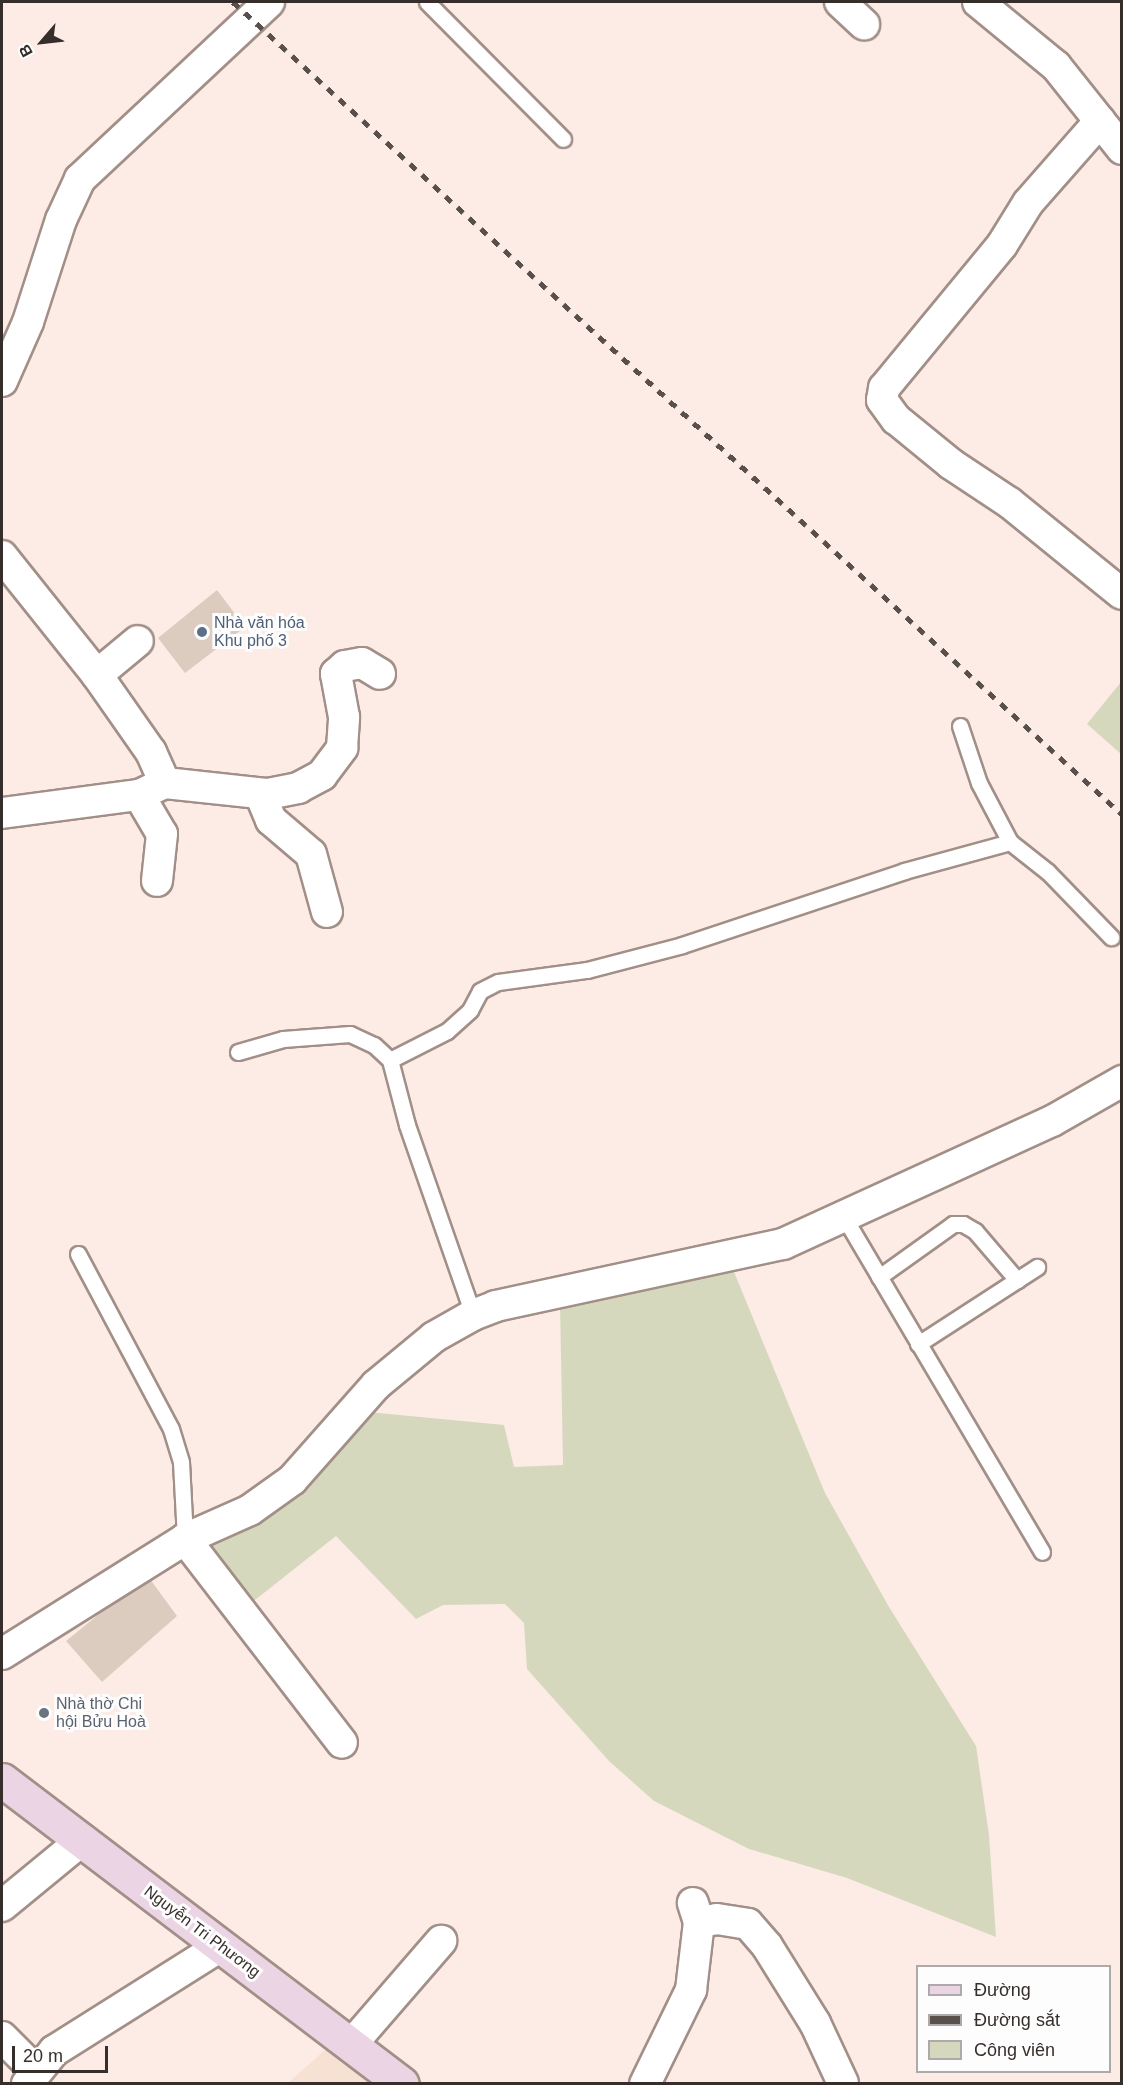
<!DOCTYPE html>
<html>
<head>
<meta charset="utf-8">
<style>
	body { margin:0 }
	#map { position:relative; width:1123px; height:2085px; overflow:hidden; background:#fcece5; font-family:Arial,sans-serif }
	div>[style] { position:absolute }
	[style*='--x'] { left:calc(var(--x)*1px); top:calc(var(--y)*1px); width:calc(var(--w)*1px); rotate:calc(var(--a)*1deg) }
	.commercial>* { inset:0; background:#f6e1d3 }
	.green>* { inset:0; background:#d6d8bd }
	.building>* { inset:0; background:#dccbbf }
	.roads { filter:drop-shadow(2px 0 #a28f87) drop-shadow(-2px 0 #a28f87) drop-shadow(0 2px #a28f87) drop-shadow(0 -2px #a28f87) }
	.service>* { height:15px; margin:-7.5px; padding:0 7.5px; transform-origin:7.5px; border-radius:7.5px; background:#fff }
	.minor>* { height:30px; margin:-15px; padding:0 15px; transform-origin:15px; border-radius:15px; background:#fff }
	.secondary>* { height:33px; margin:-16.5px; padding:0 16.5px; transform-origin:16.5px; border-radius:16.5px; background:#ebd4e3 }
	.rail>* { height:4.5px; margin-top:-2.25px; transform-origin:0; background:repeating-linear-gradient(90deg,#59504c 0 8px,transparent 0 16px) }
	.dots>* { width:16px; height:16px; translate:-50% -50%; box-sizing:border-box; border:3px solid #fdfdfd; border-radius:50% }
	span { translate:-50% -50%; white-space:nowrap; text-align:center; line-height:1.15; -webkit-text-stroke:6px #fdfdfd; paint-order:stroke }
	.service-label { font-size:16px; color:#4e5e75 }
	.left { translate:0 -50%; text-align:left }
	.worship-label { font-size:16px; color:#5b616d }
	.street-label { font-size:16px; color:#362e2b }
	.frame { position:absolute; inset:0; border:3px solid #362e2b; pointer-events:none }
	.legend { position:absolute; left:916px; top:1965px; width:195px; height:108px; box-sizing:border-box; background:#fdfdfd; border:2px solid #adaaa9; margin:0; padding:8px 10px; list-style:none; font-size:18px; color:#362e2b }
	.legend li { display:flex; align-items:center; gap:12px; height:30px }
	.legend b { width:30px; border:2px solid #adaaa9 }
	.north { position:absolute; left:12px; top:12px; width:60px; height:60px; -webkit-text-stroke:4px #fdfdfd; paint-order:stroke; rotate:242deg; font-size:16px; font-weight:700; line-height:24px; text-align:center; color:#362e2b }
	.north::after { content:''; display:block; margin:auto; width:21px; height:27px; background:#362e2b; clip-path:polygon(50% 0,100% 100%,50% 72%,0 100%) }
	.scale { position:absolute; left:12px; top:2046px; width:96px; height:27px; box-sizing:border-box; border:3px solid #362e2b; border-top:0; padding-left:8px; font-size:18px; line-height:21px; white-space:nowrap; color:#362e2b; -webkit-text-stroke:4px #fdfdfd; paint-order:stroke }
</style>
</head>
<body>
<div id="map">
	<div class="commercial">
		<i style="clip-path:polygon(326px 2049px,372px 2083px,287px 2084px)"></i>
	</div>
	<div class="green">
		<i style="clip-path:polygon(1121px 682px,1121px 754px,1087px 724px)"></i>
		<i style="clip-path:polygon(732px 1267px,825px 1493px,889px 1607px,976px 1746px,989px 1835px,996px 1937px,847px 1878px,749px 1849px,654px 1801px,609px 1761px,527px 1669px,524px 1623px,505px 1604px,443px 1605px,416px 1619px,336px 1536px,250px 1604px,203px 1543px,368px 1412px,504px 1425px,514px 1467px,563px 1465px,560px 1303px)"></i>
	</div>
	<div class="building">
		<i style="clip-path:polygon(217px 590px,245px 627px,185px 673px,158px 638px)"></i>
		<i style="clip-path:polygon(147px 1575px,177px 1616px,102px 1682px,66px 1641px)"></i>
	</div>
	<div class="roads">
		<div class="service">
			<i style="--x:427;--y:2;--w:193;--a:45.2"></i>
			<i style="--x:960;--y:726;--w:60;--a:71.6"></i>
			<i style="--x:979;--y:783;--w:67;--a:62.3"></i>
			<i style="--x:1010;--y:842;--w:48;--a:38.3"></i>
			<i style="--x:1048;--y:872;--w:91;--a:45.9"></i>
			<i style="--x:238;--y:1052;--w:47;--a:-16.1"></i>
			<i style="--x:283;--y:1039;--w:67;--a:-4.3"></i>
			<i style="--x:350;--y:1034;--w:26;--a:25"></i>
			<i style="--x:374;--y:1045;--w:22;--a:43"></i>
			<i style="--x:390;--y:1060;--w:67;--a:75.3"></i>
			<i style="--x:407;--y:1125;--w:201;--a:70.8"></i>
			<i style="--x:390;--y:1060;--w:64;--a:-27"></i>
			<i style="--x:447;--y:1031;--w:31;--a:-42"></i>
			<i style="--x:470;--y:1010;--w:21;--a:-62"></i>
			<i style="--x:480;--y:991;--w:20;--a:-27"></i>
			<i style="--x:498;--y:982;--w:90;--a:-7.7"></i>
			<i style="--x:587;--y:970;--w:98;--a:-14.7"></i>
			<i style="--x:682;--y:945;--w:234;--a:-18.4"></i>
			<i style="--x:904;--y:871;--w:110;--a:-15.3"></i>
			<i style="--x:844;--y:1217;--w:389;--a:59.4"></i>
			<i style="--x:78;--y:1254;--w:198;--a:62"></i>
			<i style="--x:171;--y:1429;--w:34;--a:73"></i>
			<i style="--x:181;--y:1462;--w:77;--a:87"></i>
			<i style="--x:879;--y:1277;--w:91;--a:-35.6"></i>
			<i style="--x:953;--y:1224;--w:10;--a:0"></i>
			<i style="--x:963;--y:1224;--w:14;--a:30"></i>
			<i style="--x:975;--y:1231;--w:65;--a:49.4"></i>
			<i style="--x:918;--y:1344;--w:142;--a:-32.9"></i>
		</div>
		<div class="minor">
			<i style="--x:840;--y:2;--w:33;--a:43"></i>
			<i style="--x:978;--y:2;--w:101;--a:39.4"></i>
			<i style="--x:1056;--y:66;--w:106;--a:51.5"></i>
			<i style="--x:1100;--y:121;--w:109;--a:131.3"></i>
			<i style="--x:1028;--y:203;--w:49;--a:121.8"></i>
			<i style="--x:1002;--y:245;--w:185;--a:129.5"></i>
			<i style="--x:884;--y:388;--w:12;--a:99"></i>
			<i style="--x:882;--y:400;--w:24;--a:54"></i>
			<i style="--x:896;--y:419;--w:71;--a:39.3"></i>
			<i style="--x:951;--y:464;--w:71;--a:33.5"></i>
			<i style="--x:1010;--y:503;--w:144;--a:39.1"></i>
			<i style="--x:2;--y:381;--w:64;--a:-66.2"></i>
			<i style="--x:28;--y:322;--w:107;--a:-72.1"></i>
			<i style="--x:61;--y:220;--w:45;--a:-65.1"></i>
			<i style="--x:80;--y:179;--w:259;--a:-43.1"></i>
			<i style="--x:2;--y:556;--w:152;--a:51.4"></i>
			<i style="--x:97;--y:675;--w:94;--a:55"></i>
			<i style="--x:151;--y:752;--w:34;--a:66"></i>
			<i style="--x:165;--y:783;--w:104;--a:6.1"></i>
			<i style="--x:268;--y:794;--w:31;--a:-11"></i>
			<i style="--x:298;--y:788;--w:27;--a:-28"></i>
			<i style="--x:322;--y:775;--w:34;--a:-53"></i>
			<i style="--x:342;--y:748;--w:31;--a:-86"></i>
			<i style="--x:344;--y:717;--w:44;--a:-100.5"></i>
			<i style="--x:336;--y:674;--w:12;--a:-42"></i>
			<i style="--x:345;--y:666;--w:17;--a:-10"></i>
			<i style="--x:362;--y:663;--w:21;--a:31"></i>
			<i style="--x:97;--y:675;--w:53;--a:-39.7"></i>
			<i style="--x:260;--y:794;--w:28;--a:67"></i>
			<i style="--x:271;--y:820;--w:52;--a:40.4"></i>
			<i style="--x:311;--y:854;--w:60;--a:74.6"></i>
			<i style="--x:139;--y:795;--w:45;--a:59.5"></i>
			<i style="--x:162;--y:834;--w:47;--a:96.1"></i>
			<i style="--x:2;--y:813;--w:138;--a:-7.5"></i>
			<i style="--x:139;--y:795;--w:29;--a:-25"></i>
			<i style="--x:185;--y:1539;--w:257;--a:52.4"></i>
			<i style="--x:2;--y:1654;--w:216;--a:-32.1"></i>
			<i style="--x:185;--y:1539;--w:71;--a:-24"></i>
			<i style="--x:250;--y:1510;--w:52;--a:-35.5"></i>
			<i style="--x:292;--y:1480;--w:127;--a:-48.5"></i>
			<i style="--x:376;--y:1385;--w:75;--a:-39.6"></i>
			<i style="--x:434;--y:1337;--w:45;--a:-29.4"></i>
			<i style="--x:473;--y:1315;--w:25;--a:-21"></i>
			<i style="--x:496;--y:1306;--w:294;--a:-12.2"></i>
			<i style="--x:783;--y:1244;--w:296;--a:-24.6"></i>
			<i style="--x:1052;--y:1121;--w:81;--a:-29.7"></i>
			<i style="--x:2;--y:1906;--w:104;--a:-39.5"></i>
			<i style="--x:699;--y:1922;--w:18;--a:-9"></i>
			<i style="--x:717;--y:1919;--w:31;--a:9"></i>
			<i style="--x:748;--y:1924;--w:29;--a:49"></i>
			<i style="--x:767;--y:1946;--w:91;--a:58.1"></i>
			<i style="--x:815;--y:2023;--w:66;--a:65"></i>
			<i style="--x:2;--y:2037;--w:47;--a:45"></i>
			<i style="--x:351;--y:2045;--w:138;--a:-49.1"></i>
			<i style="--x:27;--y:2084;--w:43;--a:-50.7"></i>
			<i style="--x:54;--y:2051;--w:197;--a:-32.2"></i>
			<i style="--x:645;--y:2084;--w:105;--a:-63.9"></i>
			<i style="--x:691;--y:1990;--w:68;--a:-83.3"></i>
			<i style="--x:699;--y:1922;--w:20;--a:-108"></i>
		</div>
		<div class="secondary">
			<i style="--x:2;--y:1780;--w:502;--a:37.23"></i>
		</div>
	</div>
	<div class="rail">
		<i style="--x:233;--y:2;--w:1204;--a:42.41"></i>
	</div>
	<div class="dots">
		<i style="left:202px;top:632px;background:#5c6f8a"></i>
		<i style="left:44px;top:1713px;background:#6b7280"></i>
	</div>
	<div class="service-label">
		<span class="left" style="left:214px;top:632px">Nhà văn hóa<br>Khu phố 3</span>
	</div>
	<div class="worship-label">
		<span class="left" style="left:56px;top:1713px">Nhà thờ Chi<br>hội Bửu Hoà</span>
	</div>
	<div class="street-label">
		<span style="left:202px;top:1932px;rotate:37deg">Nguyễn Tri Phương</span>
	</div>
	<div class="frame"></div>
	<ul class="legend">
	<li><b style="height:8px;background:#ebd4e3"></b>Đường</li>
	<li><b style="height:8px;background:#59504c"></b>Đường sắt</li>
	<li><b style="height:16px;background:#d6d8bd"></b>Công viên</li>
	</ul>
	<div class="north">B</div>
	<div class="scale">20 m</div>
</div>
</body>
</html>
